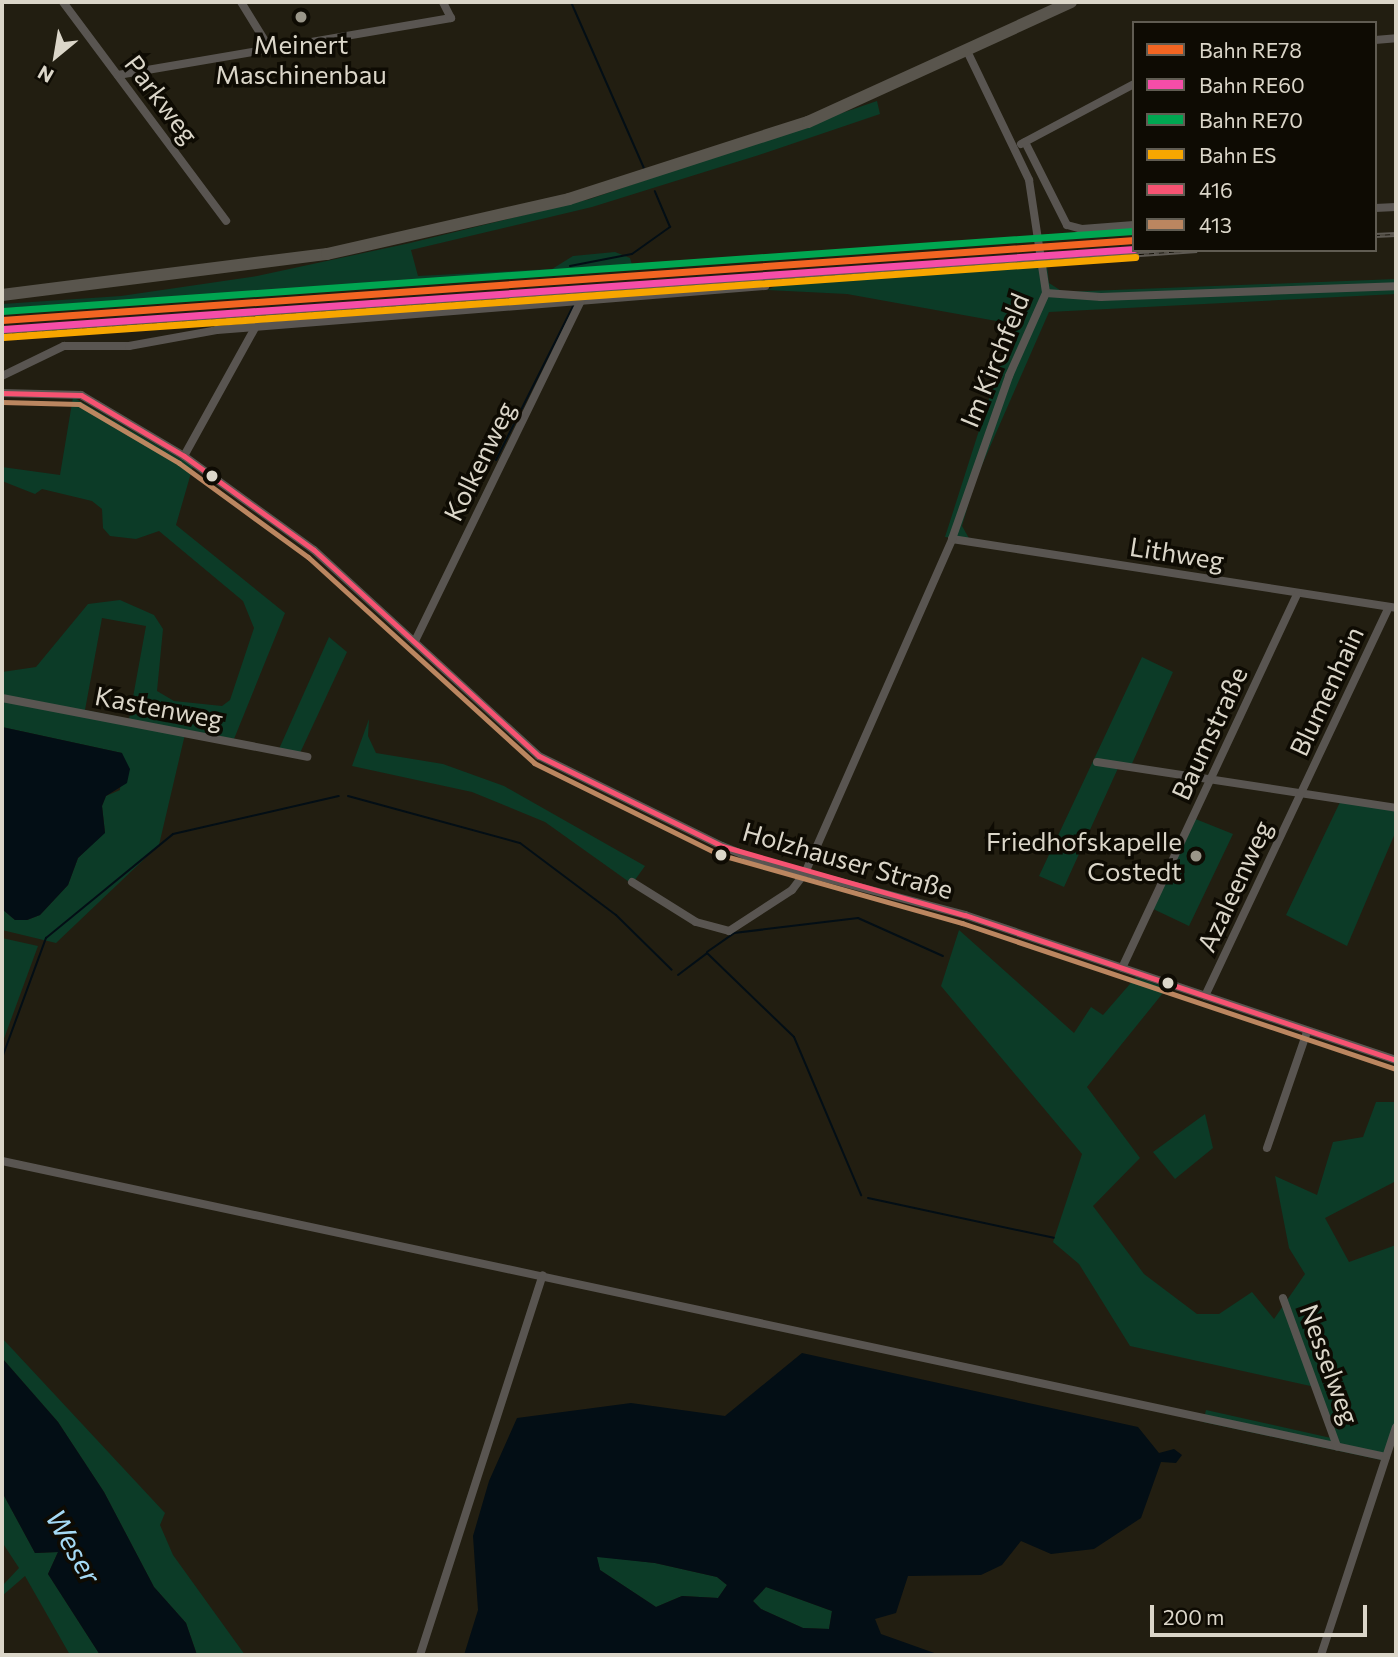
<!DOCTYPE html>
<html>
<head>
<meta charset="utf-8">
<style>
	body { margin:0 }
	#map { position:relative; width:1398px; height:1657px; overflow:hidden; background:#221e11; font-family:Commissioner,sans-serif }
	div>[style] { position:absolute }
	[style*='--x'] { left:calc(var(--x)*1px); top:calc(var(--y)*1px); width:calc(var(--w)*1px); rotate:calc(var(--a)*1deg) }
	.green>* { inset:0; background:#0c3b27 }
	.water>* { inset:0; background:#030e15 }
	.stream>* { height:2px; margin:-1px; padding:0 1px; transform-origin:1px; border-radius:1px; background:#030e15 }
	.street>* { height:8px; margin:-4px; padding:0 4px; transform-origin:4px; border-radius:4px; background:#595551 }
	.primary>* { height:12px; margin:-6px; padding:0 6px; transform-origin:6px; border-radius:6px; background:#59554d }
	.rail>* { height:4.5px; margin-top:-2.25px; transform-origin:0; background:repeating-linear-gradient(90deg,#0e0b03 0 5px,#5e5a53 0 10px); box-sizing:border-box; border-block:2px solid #5e5a53 }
	.bus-1>* { height:5px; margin:-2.5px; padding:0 2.5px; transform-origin:2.5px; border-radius:2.5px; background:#f65372 }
	.bus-2>* { height:5px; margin:-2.5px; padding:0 2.5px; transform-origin:2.5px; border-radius:2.5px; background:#bb8660 }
	.rail-1>* { height:7px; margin:-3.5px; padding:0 3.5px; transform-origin:3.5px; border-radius:3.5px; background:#f26522 }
	.rail-2>* { height:7px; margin:-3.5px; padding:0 3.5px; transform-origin:3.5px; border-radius:3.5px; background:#f54da8 }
	.rail-3>* { height:7px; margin:-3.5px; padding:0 3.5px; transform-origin:3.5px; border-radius:3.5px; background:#00a651 }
	.rail-4>* { height:7px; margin:-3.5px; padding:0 3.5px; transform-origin:3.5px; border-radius:3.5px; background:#f7a600 }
	.dots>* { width:19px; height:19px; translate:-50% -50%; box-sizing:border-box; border:4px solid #0e0b03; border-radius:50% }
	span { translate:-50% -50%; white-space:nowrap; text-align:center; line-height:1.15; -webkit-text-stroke:7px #0e0b03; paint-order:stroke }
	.poi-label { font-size:26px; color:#dbd6c9 }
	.right { translate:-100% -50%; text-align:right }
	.street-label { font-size:26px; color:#dbd6c9 }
	.water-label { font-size:28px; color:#a5daf5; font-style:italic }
	.frame { position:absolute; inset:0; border:4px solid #dbd6c9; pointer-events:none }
	.legend { position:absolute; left:1132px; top:21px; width:245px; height:231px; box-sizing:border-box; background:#0e0b03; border:2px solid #605c52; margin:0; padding:9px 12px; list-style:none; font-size:21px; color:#dbd6c9 }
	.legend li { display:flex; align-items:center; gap:14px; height:35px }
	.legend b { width:35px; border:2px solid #605c52 }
	.north { position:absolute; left:21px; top:21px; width:70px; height:70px; -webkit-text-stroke:5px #0e0b03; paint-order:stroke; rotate:210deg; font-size:19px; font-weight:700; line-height:28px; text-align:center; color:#dbd6c9 }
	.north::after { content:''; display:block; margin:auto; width:24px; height:32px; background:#dbd6c9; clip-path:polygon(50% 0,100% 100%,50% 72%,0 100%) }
	.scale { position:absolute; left:1150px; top:1605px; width:217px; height:32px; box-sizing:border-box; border:4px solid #dbd6c9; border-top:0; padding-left:9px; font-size:21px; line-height:24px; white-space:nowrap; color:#dbd6c9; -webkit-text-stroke:5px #0e0b03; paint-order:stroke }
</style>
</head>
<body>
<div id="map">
	<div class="green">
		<i style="clip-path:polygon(877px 101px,880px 114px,759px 155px,592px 207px,411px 250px,418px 276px,552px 269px,573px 256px,615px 252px,630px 258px,633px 268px,2px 308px,2px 304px,121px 296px,257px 276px,410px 243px,590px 199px)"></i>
		<i style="clip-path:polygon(1047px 265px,1049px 283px,1063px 292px,1396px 279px,1396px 294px,1049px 312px,975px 481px,962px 526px,970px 540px,945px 537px,1013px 324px,847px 294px,767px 290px,784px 282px)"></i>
		<i style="clip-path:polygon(evenodd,73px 397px,193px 466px,176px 525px,285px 613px,234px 739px,186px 730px,159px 845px,56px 943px,2px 930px,2px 909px,15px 920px,27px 920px,40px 915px,68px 885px,78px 858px,105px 832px,102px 806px,106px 796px,120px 790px,122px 753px,2px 727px,2px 672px,36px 667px,88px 604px,120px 600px,154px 615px,163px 629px,157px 691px,174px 701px,222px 706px,230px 700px,254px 628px,243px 601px,159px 531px,136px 539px,110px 536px,103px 528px,102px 509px,92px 501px,42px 489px,35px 494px,2px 481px,2px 467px,60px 475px,73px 397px,102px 618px,146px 626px,129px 719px,85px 710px,102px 618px)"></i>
		<i style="clip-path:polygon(329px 637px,347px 652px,300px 753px,279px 749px)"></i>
		<i style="clip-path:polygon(1142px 657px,1173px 672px,1130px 768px,1119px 766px,1064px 887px,1039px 876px)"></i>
		<i style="clip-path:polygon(369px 719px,368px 736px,376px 753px,443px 764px,504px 786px,645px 866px,632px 884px,545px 822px,472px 792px,352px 766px)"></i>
		<i style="clip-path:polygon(1341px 800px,1396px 810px,1396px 831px,1347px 946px,1286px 915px)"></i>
		<i style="clip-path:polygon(1193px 818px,1233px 834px,1189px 926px,1149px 907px)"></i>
		<i style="clip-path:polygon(959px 930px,1074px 1033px,1091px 1007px,1103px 1015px,1136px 977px,1167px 988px,1087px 1087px,1140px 1158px,1093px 1206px,1144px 1274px,1197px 1314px,1219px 1314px,1252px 1292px,1274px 1319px,1305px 1274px,1289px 1248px,1275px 1176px,1317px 1195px,1333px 1142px,1363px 1137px,1376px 1102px,1396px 1102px,1396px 1181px,1325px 1218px,1349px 1262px,1396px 1245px,1396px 1432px,1386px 1461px,1203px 1422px,1206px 1410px,1331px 1438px,1315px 1387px,1130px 1346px,1079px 1264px,1053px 1242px,1082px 1154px,941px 986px)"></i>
		<i style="clip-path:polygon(2px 938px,38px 946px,2px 1044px)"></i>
		<i style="clip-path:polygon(1205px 1114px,1213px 1148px,1175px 1179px,1153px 1152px)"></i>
		<i style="clip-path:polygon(2px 1338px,165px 1513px,160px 1525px,173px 1555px,245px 1655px,197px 1655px,186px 1623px,154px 1587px,104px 1492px,58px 1422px,2px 1358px)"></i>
		<i style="clip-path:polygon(2px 1492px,35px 1553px,58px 1552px,48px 1574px,100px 1655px,70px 1655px,25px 1576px,2px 1596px,2px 1586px,19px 1568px,2px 1542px)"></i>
		<i style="clip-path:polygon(596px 1556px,655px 1563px,717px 1577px,727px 1585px,718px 1598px,682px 1596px,656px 1607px,600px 1570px)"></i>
		<i style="clip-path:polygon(766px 1587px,832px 1611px,829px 1629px,803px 1628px,761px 1609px,753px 1601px)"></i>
	</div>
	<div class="water">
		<i style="clip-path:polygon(2px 727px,122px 753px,130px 769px,127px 783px,106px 796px,102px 806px,105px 833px,78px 858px,68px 885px,40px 915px,27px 920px,15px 920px,2px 909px)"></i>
		<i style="clip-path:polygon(evenodd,802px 1353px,1138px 1427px,1159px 1453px,1174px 1449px,1182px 1455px,1176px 1463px,1161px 1462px,1141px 1518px,1094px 1549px,1051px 1554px,1021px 1541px,1002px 1565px,981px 1575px,908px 1576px,896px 1613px,875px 1619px,881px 1634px,940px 1655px,464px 1655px,478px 1610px,473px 1536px,489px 1481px,517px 1418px,631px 1403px,725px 1416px,802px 1353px,597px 1557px,655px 1563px,717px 1577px,727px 1585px,718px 1598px,682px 1596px,656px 1607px,600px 1570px,597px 1557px,802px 1353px,766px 1587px,832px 1611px,829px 1629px,803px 1628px,761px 1609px,753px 1601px,766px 1587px)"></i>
		<i style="clip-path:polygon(2px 1358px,58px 1422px,104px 1492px,154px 1587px,186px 1623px,197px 1655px,100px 1655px,48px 1574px,58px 1552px,35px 1553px,2px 1492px)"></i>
	</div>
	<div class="stream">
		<i style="--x:571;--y:2;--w:181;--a:66.3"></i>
		<i style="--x:570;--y:266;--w:63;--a:-11"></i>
		<i style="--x:632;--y:254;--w:47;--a:-35.4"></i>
		<i style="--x:670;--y:227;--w:39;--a:-113"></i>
		<i style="--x:496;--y:460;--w:172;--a:-63.4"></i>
		<i style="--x:348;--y:796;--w:178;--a:15.3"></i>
		<i style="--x:520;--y:843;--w:120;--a:36.9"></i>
		<i style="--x:616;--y:915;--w:78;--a:44.5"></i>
		<i style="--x:707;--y:952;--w:33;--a:-35"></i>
		<i style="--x:734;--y:933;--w:125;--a:-6.9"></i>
		<i style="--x:858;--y:918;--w:93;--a:24.1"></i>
		<i style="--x:678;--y:975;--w:36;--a:-37"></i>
		<i style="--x:707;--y:953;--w:121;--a:44"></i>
		<i style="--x:794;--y:1037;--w:172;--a:67"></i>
		<i style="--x:2;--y:1058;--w:128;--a:-69.9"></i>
		<i style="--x:46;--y:938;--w:164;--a:-39.3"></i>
		<i style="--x:173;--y:834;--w:170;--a:-12.9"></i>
		<i style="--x:868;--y:1198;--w:190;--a:12.1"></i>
	</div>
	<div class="street">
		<i style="--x:63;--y:2;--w:273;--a:53.3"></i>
		<i style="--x:241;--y:2;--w:55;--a:58.3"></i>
		<i style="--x:1375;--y:40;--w:21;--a:-5"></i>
		<i style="--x:968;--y:53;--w:141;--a:64.3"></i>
		<i style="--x:1029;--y:180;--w:114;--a:81.4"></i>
		<i style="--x:118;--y:75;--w:338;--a:-9.7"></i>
		<i style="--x:451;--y:18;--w:18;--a:-117"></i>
		<i style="--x:1025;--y:142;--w:93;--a:63.2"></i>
		<i style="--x:1067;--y:225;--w:16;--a:15"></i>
		<i style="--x:1082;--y:229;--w:52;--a:-4.4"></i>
		<i style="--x:1021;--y:144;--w:128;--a:-28"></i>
		<i style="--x:1375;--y:208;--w:21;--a:-3"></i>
		<i style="--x:1046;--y:293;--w:55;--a:4.2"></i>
		<i style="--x:1101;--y:297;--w:295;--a:-2.1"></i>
		<i style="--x:2;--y:376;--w:69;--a:-25.8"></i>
		<i style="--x:64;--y:346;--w:65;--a:0"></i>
		<i style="--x:129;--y:346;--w:89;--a:-10.3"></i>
		<i style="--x:217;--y:330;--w:550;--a:-4.59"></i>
		<i style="--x:2;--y:393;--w:79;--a:1.5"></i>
		<i style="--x:81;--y:395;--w:120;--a:30.6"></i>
		<i style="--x:184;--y:456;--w:160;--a:35.9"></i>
		<i style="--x:314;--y:550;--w:305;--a:42.5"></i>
		<i style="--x:539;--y:756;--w:204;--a:26.2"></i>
		<i style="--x:722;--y:846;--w:38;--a:22"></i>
		<i style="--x:757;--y:860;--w:215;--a:14.8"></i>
		<i style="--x:965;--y:915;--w:455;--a:18.6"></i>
		<i style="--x:184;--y:456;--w:146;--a:-61"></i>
		<i style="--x:952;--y:539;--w:449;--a:8.8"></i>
		<i style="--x:415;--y:641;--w:378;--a:-64"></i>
		<i style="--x:2;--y:698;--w:311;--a:10.9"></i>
		<i style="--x:1097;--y:762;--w:303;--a:8.7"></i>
		<i style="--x:632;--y:882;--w:75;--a:32"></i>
		<i style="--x:696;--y:922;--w:34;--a:15"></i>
		<i style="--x:729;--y:931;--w:75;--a:-33.1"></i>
		<i style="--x:792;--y:890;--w:21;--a:-53"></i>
		<i style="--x:805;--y:873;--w:365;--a:-66.2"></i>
		<i style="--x:952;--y:539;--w:173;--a:-70.7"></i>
		<i style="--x:1009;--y:376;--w:91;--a:-66"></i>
		<i style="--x:1122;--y:968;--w:414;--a:-64.9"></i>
		<i style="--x:1205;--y:996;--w:430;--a:-64.7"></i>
		<i style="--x:1267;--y:1148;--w:123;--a:-71"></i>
		<i style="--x:2;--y:1161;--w:1415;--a:12.07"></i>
		<i style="--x:1283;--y:1298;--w:158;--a:70"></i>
		<i style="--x:420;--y:1655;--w:399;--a:-72.1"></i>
		<i style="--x:1321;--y:1655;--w:240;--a:-71.8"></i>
	</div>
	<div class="primary">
		<i style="--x:2;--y:295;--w:328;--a:-7.2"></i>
		<i style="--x:327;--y:254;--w:248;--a:-12.8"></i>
		<i style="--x:569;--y:199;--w:251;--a:-17.9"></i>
		<i style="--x:808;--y:122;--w:289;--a:-24.5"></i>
	</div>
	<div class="rail">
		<i style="--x:1375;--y:235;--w:21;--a:-3"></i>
		<i style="--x:2;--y:334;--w:1198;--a:-4.02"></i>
	</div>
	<div class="bus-1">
		<i style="--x:2;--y:393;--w:79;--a:1.5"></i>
		<i style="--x:81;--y:395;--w:120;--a:30.6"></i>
		<i style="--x:184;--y:456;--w:160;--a:35.9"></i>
		<i style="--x:314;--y:550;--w:305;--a:42.5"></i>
		<i style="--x:539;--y:756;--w:204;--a:26.2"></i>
		<i style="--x:722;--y:846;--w:253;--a:15.9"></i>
		<i style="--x:965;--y:915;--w:455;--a:18.6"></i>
	</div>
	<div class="bus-2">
		<i style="--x:2;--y:402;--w:77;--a:1.5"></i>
		<i style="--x:79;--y:404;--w:116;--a:30.5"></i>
		<i style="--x:179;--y:463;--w:160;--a:36.1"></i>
		<i style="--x:308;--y:557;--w:306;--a:42.3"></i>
		<i style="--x:534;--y:763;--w:205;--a:26.3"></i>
		<i style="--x:718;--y:854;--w:254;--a:15.8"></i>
		<i style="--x:962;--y:923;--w:455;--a:18.6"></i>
	</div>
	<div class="rail-1">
		<i style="--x:2;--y:320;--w:1135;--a:-4.04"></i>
	</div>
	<div class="rail-2">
		<i style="--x:3;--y:329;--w:1134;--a:-4.05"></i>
	</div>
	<div class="rail-3">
		<i style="--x:2;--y:311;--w:1134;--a:-4.05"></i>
	</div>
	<div class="rail-4">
		<i style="--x:3;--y:337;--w:1135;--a:-4.04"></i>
	</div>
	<div class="dots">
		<i style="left:301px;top:17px;background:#9a9689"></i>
		<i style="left:212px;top:476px;background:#dbd6c9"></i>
		<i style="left:721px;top:855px;background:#dbd6c9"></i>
		<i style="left:1196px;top:856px;background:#9a9689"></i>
		<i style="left:1168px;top:983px;background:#dbd6c9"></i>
	</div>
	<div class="poi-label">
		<span style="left:301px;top:59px">Meinert<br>Maschinenbau</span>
		<span class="right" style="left:1182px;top:856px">Friedhofskapelle<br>Costedt</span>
	</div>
	<div class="street-label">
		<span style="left:162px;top:99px;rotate:53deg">Parkweg</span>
		<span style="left:994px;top:360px;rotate:-68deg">Im Kirchfeld</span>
		<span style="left:479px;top:461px;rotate:-64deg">Kolkenweg</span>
		<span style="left:1177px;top:553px;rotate:9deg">Lithweg</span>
		<span style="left:1326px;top:691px;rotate:-65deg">Blumenhain</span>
		<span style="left:159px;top:707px;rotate:11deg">Kastenweg</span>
		<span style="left:1209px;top:733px;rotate:-65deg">Baumstraße</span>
		<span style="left:848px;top:860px;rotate:16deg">Holzhauser Straße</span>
		<span style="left:1234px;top:886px;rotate:-65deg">Azaleenweg</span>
		<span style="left:1330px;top:1364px;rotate:70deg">Nesselweg</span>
	</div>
	<div class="water-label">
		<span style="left:74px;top:1546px;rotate:60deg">Weser</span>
	</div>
	<div class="frame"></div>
	<ul class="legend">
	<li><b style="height:9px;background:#f26522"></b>Bahn RE78</li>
	<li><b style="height:9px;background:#f54da8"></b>Bahn RE60</li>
	<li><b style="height:9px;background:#00a651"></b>Bahn RE70</li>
	<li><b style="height:9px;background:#f7a600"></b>Bahn ES</li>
	<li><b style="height:9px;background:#f65372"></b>416</li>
	<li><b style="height:9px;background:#bb8660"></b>413</li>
	</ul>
	<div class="north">N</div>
	<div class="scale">200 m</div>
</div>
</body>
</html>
